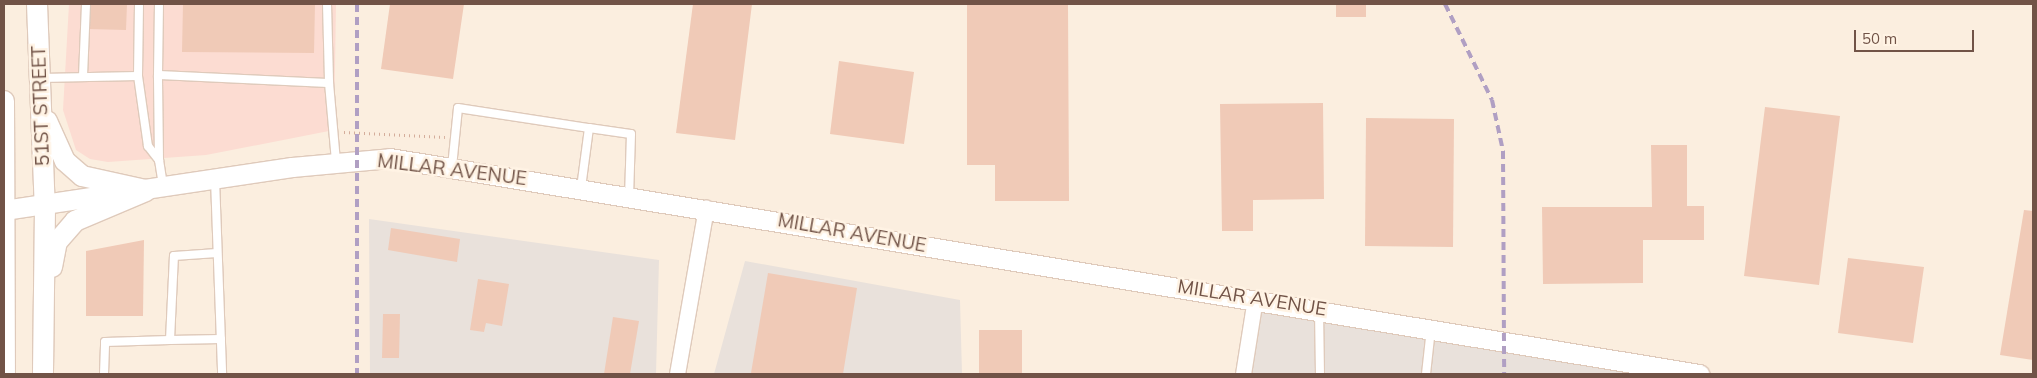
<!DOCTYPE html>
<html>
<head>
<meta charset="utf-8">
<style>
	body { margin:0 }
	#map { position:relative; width:2037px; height:378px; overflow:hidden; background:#fbeedf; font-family:Mulish,sans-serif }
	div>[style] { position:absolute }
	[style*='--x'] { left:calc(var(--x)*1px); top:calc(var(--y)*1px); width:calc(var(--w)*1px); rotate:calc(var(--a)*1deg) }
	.commercial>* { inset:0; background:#fcdcd2 }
	.industrial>* { inset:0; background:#e9e1db }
	.building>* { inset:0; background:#f0cab7 }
	.path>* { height:3px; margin-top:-1.5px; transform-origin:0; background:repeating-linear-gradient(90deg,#d4ad9b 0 1px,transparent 0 5px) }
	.roads { filter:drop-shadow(1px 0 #dfcabb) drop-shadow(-1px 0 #dfcabb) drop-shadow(0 1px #dfcabb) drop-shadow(0 -1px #dfcabb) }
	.service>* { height:8px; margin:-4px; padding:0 4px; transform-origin:4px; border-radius:4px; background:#fff }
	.minor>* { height:15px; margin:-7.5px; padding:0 7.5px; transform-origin:7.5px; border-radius:7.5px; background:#fff }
	.tertiary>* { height:19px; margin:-9.5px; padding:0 9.5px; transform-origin:9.5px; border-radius:9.5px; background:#fff }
	.secondary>* { height:20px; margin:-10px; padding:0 10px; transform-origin:10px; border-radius:10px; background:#fff }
	.rail>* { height:4px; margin-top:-2px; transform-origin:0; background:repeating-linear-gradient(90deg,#b09fc3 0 8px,transparent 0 13px) }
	span { translate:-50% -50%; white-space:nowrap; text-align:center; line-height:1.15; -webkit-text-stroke:5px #fff3e4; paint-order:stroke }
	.street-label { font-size:19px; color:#715347 }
	.frame { position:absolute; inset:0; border:5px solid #715347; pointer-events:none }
	.scale { position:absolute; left:1854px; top:30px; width:120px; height:22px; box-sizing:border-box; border:2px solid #715347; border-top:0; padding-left:6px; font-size:15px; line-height:18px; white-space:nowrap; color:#715347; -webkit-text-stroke:4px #fff3e4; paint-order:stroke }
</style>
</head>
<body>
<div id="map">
	<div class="commercial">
		<i style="clip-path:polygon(69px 4px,336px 4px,334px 130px,206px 155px,108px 162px,90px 159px,76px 150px,63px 110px)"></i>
	</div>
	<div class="industrial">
		<i style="clip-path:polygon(369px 219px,659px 260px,656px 374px,370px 374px)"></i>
		<i style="clip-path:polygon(745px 261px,960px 300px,962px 374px,714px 374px)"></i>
		<i style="clip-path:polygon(1255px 298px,1699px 374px,1243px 374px)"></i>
	</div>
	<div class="building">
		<i style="clip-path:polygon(88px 4px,127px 4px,126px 30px,87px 29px)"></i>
		<i style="clip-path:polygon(183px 4px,315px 4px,314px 53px,182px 52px)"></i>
		<i style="clip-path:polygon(390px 4px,464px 4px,453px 79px,381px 69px)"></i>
		<i style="clip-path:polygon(693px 4px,752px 4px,735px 140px,676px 133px)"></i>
		<i style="clip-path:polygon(967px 4px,1068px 4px,1069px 201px,995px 201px,995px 165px,967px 165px)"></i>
		<i style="clip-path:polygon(1336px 4px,1366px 4px,1366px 17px,1336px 17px)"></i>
		<i style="clip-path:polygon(839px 61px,914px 72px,904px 144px,830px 134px)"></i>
		<i style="clip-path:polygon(1323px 103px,1324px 199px,1253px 200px,1253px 231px,1222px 231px,1220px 104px)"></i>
		<i style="clip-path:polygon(1765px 107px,1840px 116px,1819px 285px,1744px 276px)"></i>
		<i style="clip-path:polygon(1366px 118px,1454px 119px,1453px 247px,1365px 246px)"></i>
		<i style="clip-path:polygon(1651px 145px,1687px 145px,1687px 206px,1704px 206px,1704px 240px,1643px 240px,1643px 283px,1543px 284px,1542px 207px,1652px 207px)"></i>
		<i style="clip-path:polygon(2024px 210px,2033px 211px,2033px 360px,2000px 355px)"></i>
		<i style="clip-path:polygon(391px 228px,460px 239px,457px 262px,388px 250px)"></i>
		<i style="clip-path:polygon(144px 240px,143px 316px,86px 316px,86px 251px)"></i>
		<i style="clip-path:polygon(1848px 258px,1924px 267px,1913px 343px,1838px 333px)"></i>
		<i style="clip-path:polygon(768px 273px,857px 288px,843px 374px,751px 373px)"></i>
		<i style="clip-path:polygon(478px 279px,509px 284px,502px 326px,486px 323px,484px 332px,470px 330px)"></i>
		<i style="clip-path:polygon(383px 314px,400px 314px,399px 358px,382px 358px)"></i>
		<i style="clip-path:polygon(613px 317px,639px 321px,630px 374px,604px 374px)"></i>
		<i style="clip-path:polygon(979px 330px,1022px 330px,1022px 374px,979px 374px)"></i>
	</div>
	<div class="path">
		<i style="--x:344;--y:132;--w:101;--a:2.8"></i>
	</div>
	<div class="roads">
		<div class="service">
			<i style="--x:327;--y:4;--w:79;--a:88.5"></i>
			<i style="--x:158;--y:75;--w:71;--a:-89.2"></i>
			<i style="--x:83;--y:76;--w:72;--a:-87.6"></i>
			<i style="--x:138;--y:76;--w:72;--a:-89.2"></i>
			<i style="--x:41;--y:78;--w:97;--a:-1.2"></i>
			<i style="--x:138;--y:76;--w:71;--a:81.9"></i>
			<i style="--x:148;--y:146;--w:18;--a:52"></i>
			<i style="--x:159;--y:160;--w:26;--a:81"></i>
			<i style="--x:589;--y:128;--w:42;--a:8.1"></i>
			<i style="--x:631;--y:134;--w:62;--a:91.8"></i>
			<i style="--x:159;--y:160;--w:85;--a:-90.7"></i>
			<i style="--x:158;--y:75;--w:171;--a:2.7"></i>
			<i style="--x:329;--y:83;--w:78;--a:84.9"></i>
			<i style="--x:452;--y:167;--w:59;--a:-84.2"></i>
			<i style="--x:458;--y:108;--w:133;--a:8.7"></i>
			<i style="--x:589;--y:128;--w:61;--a:97.6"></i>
			<i style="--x:215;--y:179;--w:195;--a:87.9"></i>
			<i style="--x:1319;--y:311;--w:63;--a:89.1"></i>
			<i style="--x:170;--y:340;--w:51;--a:-1.1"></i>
			<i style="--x:104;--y:374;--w:32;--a:-88"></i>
			<i style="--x:105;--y:342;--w:65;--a:-1.8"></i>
			<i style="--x:170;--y:340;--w:84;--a:-87.3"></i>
			<i style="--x:174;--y:256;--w:43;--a:-4"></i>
			<i style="--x:1426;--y:374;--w:45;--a:-83.7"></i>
		</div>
		<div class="minor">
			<i style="--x:677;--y:374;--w:169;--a:-80.1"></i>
			<i style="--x:1243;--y:374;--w:77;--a:-81"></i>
		</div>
		<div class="tertiary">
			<i style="--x:4;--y:210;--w:291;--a:-8.5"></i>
			<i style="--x:292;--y:167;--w:98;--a:-5.2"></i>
			<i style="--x:390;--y:158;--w:1327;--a:9.37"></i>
		</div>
		<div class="secondary">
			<i style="--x:37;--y:4;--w:204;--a:87.8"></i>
			<i style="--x:45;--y:208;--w:166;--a:90.7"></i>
			<i style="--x:4;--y:101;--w:273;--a:89.8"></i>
			<i style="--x:47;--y:121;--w:44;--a:65.8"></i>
			<i style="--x:65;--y:161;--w:23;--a:41"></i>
			<i style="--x:82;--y:176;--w:65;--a:12.5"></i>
			<i style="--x:52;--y:267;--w:25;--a:-79"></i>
			<i style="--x:57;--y:242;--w:28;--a:-49"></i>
			<i style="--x:75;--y:221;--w:77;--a:-22.9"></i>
		</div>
	</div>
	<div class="rail">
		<i style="--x:357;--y:4;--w:370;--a:90"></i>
		<i style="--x:1445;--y:4;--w:107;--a:63.9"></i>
		<i style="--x:1492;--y:100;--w:52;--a:77.8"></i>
		<i style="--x:1503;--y:151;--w:223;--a:89.7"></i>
	</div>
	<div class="street-label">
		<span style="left:41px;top:106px;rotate:-92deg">51ST STREET</span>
		<span style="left:452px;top:170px;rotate:7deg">MILLAR AVENUE</span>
		<span style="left:852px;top:233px;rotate:10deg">MILLAR AVENUE</span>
		<span style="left:1252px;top:298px;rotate:9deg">MILLAR AVENUE</span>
	</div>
	<div class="frame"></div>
	<div class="scale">50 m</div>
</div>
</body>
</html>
